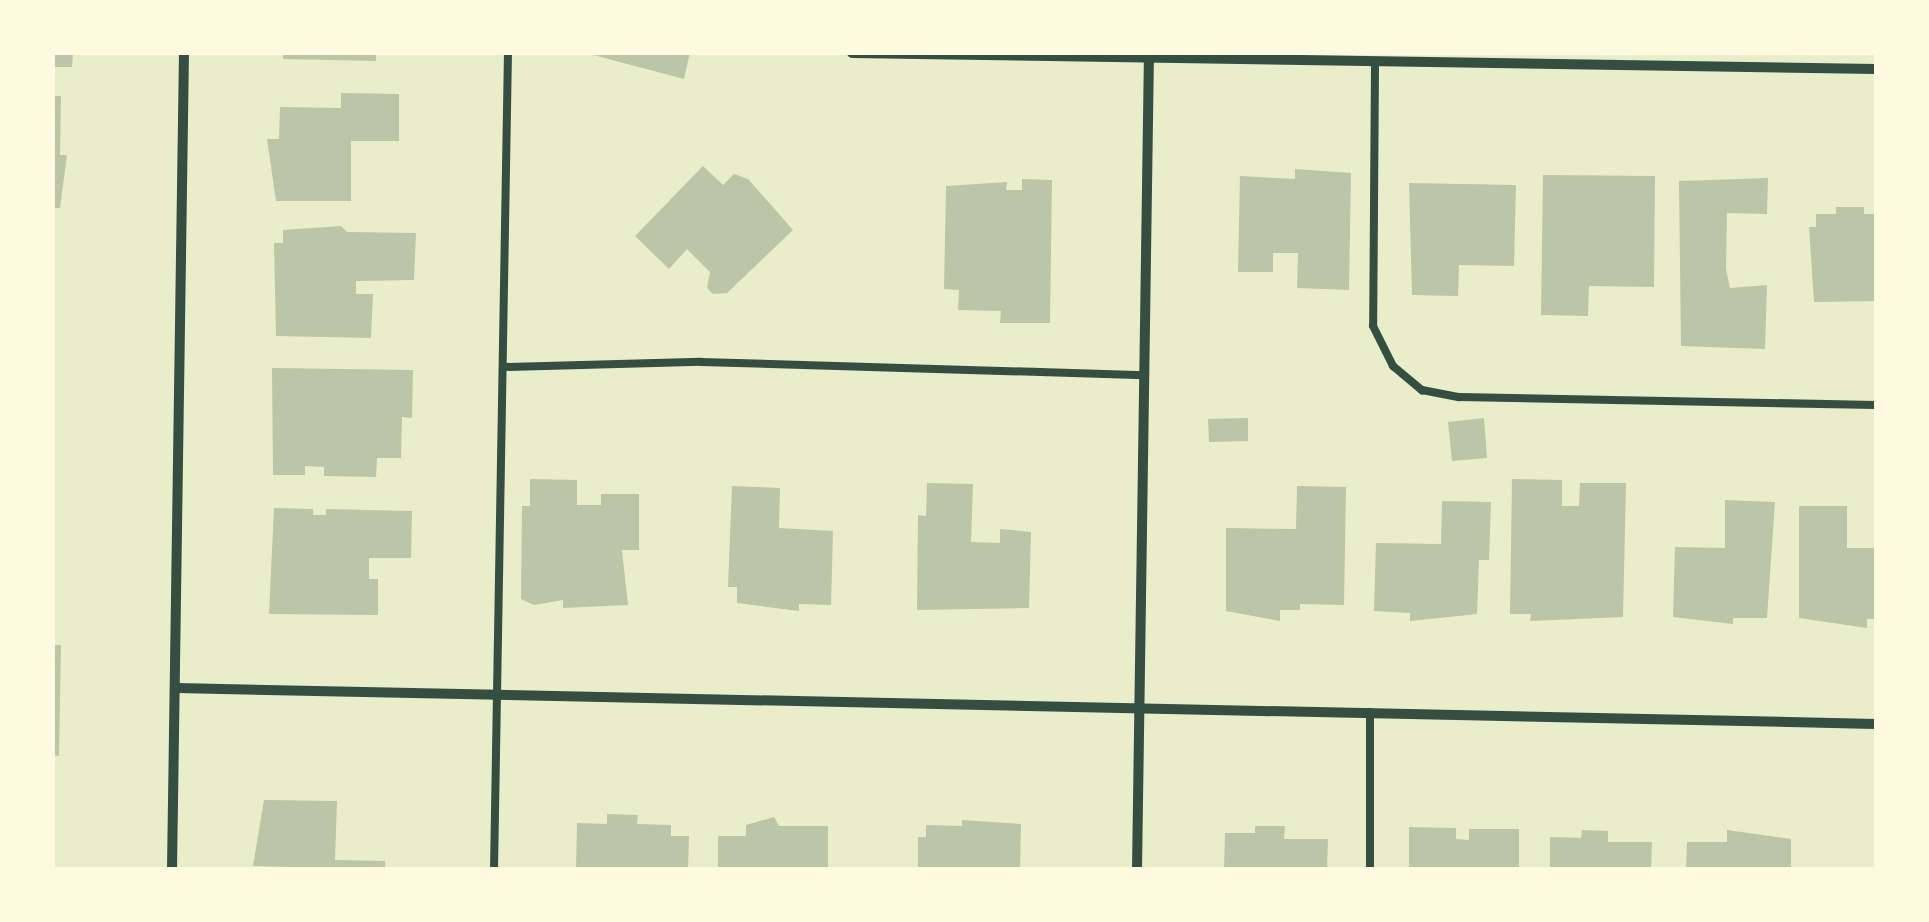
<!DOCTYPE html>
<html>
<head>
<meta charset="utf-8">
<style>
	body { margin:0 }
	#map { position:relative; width:1929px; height:922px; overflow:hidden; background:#e9edc9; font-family:"Alegreya Sans",sans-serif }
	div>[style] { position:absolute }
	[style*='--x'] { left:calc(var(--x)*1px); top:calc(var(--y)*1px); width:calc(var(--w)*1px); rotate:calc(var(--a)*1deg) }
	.building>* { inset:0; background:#bcc5a7 }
	.service>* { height:8px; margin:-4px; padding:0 4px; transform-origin:4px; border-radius:4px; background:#344e41 }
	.minor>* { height:10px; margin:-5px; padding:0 5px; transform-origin:5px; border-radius:5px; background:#344e41 }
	span { translate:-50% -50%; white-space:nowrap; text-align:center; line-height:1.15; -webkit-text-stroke:10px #fefae0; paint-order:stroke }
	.frame { position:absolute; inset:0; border:55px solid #fefae0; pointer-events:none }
</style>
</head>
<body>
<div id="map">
	<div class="building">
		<i style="clip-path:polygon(52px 52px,73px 52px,72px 67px,52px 67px)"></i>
		<i style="clip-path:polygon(283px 52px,376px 52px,376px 61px,283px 59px)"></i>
		<i style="clip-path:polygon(582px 52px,690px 52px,684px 79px)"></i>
		<i style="clip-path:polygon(341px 93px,399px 94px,399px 141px,351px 141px,351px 201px,276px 201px,267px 139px,279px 139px,280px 107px,341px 108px)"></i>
		<i style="clip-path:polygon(52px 96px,61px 96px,60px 155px,67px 155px,60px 208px,52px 208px)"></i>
		<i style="clip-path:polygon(703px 166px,723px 185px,734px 174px,748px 179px,793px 230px,727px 293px,713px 294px,707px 288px,710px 272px,687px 249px,669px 269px,635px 236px)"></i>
		<i style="clip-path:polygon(1295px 169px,1351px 173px,1349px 290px,1297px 288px,1298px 253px,1273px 253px,1273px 272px,1238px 272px,1240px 176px,1295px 179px)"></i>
		<i style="clip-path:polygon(1543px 175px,1655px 176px,1654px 287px,1589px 286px,1588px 316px,1541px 315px)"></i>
		<i style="clip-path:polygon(1768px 178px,1767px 214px,1727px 213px,1726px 269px,1730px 288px,1767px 285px,1765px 349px,1681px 346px,1679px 181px)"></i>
		<i style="clip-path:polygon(1022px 179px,1052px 180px,1050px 323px,1000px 323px,1001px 311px,958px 310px,959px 290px,944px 289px,946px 186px,1007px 182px,1006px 190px,1022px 190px)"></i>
		<i style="clip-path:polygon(1409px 183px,1516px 185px,1514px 266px,1459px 265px,1458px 296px,1412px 295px)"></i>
		<i style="clip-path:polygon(1836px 207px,1864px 207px,1864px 214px,1876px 214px,1876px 301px,1814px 302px,1809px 227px,1816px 227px,1816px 214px,1836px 214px)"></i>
		<i style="clip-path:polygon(341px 226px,347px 232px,416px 233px,414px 280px,356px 281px,356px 294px,373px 294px,371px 338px,276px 336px,274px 243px,283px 243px,283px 230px)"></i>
		<i style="clip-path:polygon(272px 368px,413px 370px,412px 418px,402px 417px,401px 458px,377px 458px,376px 477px,324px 476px,324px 467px,305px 466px,305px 475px,273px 475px)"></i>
		<i style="clip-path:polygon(1248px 418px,1248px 441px,1209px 442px,1208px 419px)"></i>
		<i style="clip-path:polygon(1484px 418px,1487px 458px,1452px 461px,1448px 422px)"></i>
		<i style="clip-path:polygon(530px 479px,577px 480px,577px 505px,601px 505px,601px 494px,639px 494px,639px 550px,622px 550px,628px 605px,563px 608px,563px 600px,534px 605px,521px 599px,522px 506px,530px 506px)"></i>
		<i style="clip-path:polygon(1512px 479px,1562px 480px,1562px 506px,1579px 506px,1580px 483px,1626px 483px,1623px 617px,1530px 621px,1531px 614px,1510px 614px)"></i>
		<i style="clip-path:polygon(927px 483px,973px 484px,971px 542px,1000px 543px,1000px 529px,1031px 532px,1029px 608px,917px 610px,918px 515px,926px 516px)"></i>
		<i style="clip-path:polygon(732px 486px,780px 488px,779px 528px,833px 531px,831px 605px,799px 604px,799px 611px,737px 603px,737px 587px,728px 587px)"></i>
		<i style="clip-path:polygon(1297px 486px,1346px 487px,1344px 605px,1300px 604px,1300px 610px,1280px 610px,1280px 621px,1226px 611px,1226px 528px,1296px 529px)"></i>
		<i style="clip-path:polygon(1725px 500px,1775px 502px,1767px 618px,1733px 618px,1733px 624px,1673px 617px,1675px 547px,1725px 548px)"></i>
		<i style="clip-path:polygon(1442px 501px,1491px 502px,1489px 560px,1479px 560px,1477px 614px,1410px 621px,1410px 613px,1374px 611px,1376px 543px,1441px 544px)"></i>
		<i style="clip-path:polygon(1799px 506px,1847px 506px,1847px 548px,1876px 548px,1876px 619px,1867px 619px,1867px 628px,1799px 618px)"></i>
		<i style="clip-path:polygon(274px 508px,313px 509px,313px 515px,326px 515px,326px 509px,412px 511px,411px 558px,369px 558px,369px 579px,378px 579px,378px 615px,269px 614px)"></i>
		<i style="clip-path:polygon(52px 645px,61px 645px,59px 756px,52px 755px)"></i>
		<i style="clip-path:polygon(264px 800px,337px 801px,335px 860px,385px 861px,385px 870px,253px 866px)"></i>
		<i style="clip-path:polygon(607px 814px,638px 815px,637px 824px,671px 825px,671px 836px,689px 836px,688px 870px,576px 870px,577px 823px,607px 824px)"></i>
		<i style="clip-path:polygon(774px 817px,779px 826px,828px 826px,828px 870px,718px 870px,718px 836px,746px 836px,746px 825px)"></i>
		<i style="clip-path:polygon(962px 820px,1021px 824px,1020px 870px,918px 870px,918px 837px,926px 837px,926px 825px,962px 826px)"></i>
		<i style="clip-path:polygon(1255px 826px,1285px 826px,1284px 839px,1328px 839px,1327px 870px,1224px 870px,1225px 833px,1255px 833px)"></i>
		<i style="clip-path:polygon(1409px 827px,1456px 828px,1456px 839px,1469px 840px,1469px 829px,1519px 829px,1519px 870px,1409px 870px)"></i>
		<i style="clip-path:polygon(1582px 830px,1608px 831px,1608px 842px,1652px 842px,1651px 870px,1550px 870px,1550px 837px,1581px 838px)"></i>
		<i style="clip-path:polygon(1727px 830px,1791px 839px,1791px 870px,1686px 870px,1687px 842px,1727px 842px)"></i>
	</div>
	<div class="service">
		<i style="--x:1375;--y:63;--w:263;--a:90.4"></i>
		<i style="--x:1373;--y:326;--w:45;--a:63.4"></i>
		<i style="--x:1393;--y:366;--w:38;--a:40"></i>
		<i style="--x:1422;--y:390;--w:38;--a:11"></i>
		<i style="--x:1459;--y:397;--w:417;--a:1.1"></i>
		<i style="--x:505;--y:367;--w:196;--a:-1.5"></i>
		<i style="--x:701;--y:362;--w:444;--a:1.7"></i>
		<i style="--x:494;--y:870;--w:818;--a:-89.02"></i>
		<i style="--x:1370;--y:870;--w:158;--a:-90"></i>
	</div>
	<div class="minor">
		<i style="--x:852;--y:53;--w:1024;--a:0.9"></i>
		<i style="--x:177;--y:688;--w:1699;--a:1.21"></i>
		<i style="--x:172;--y:870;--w:818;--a:-89.16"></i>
		<i style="--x:1137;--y:870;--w:818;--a:-89.16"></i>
	</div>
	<div class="frame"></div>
</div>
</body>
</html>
